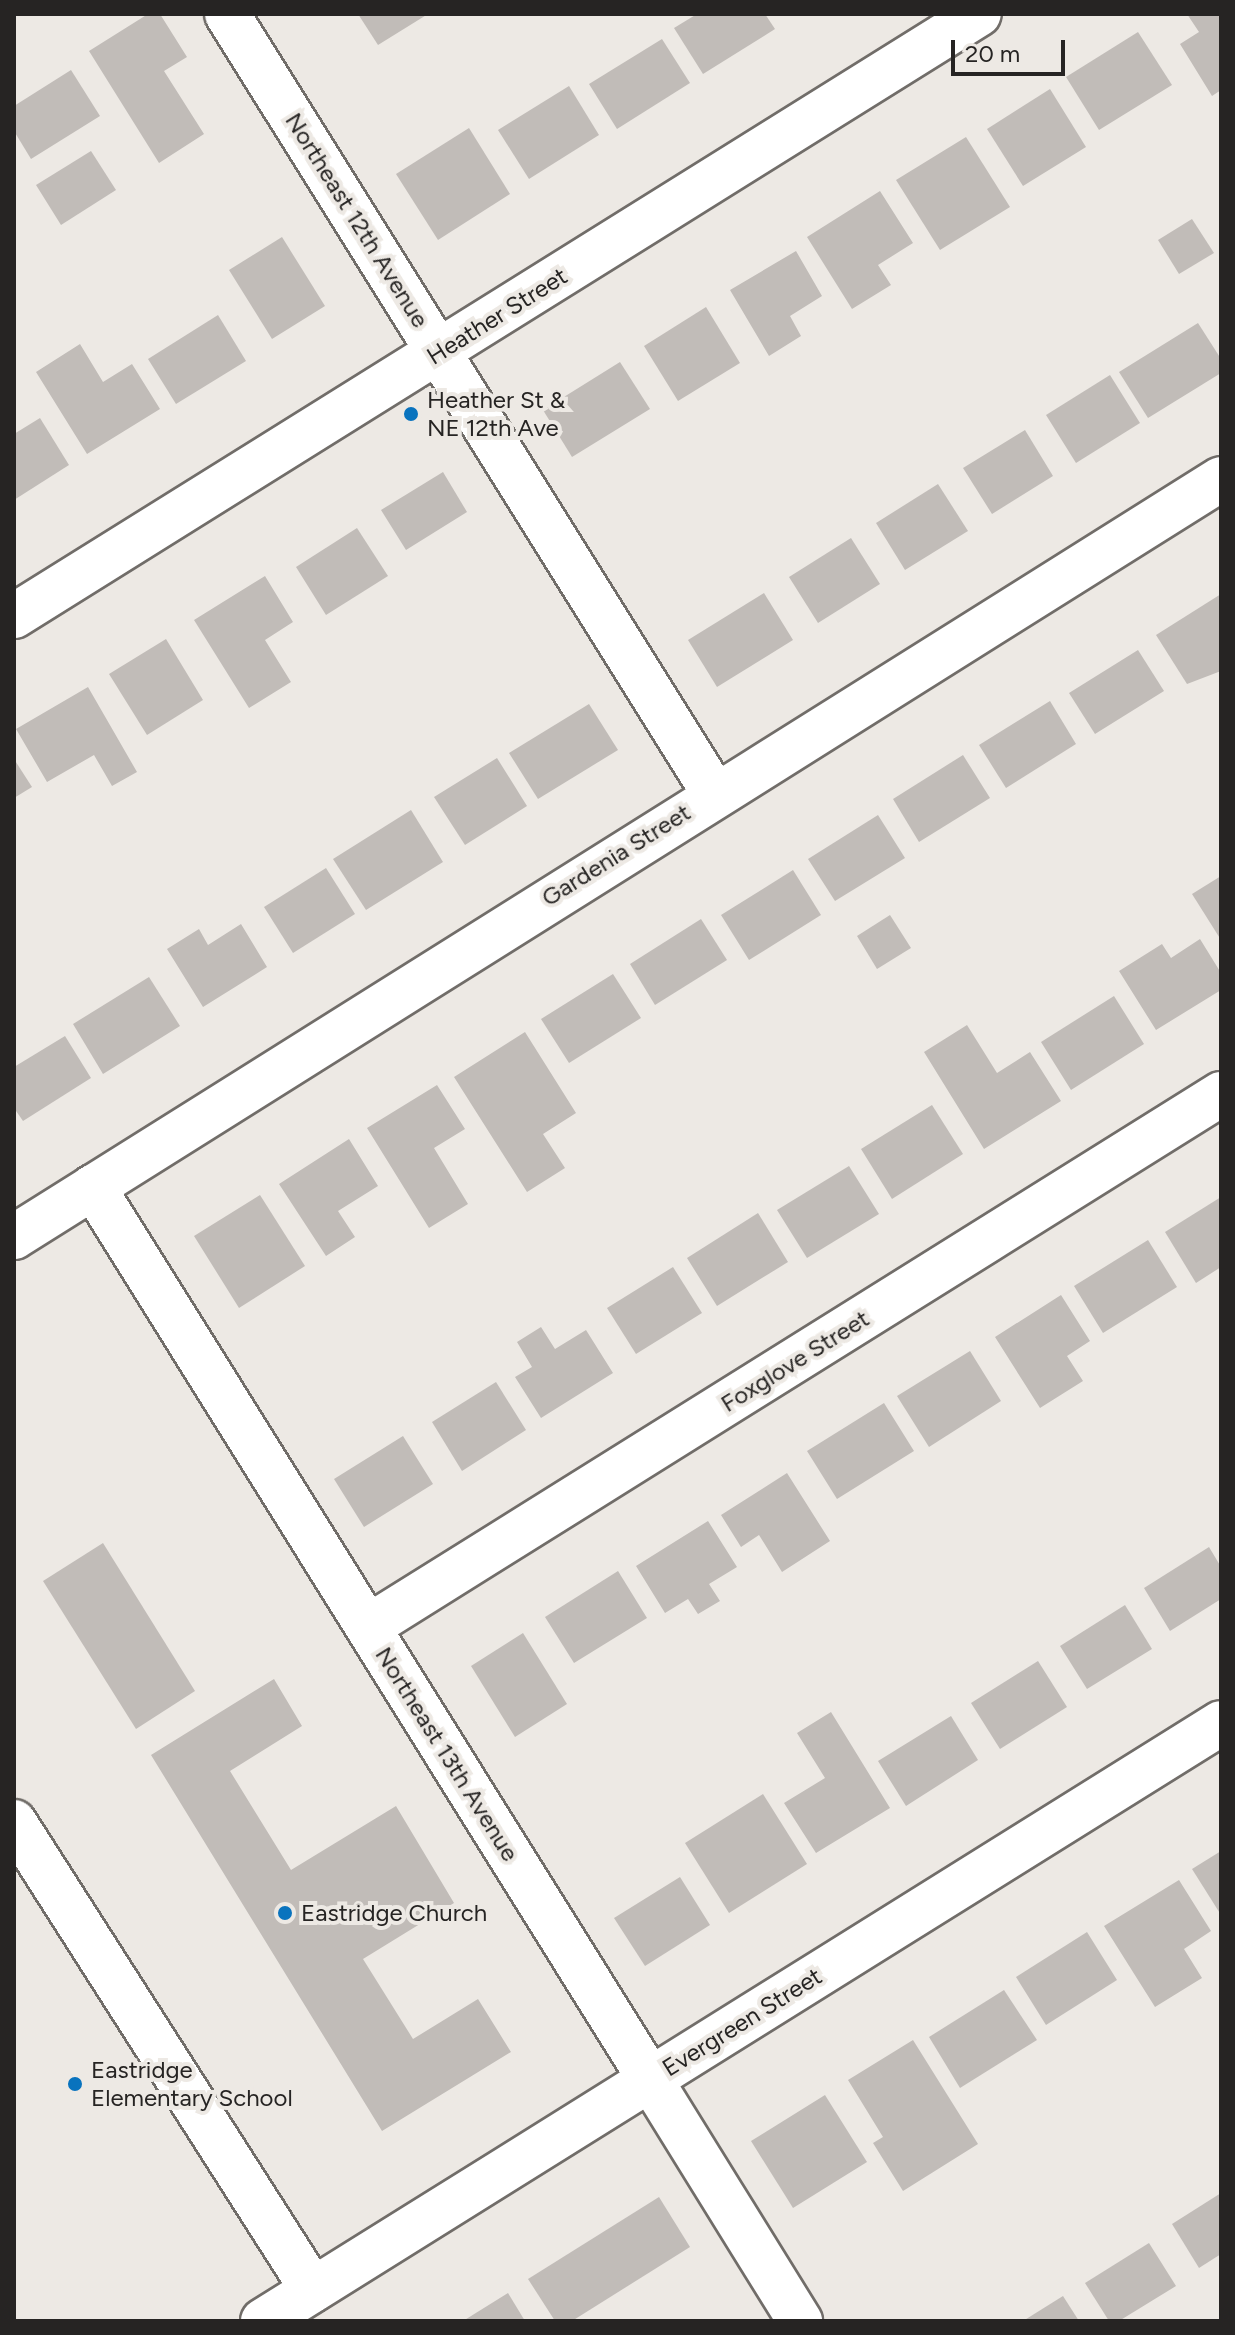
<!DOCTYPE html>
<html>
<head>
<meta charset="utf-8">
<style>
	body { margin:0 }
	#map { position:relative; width:1235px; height:2335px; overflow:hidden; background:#ede9e4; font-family:Figtree,sans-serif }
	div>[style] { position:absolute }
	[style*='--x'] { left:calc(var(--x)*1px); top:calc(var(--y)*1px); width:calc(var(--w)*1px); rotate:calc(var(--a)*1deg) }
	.building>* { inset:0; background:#c1bcb8 }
	.roads { filter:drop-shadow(2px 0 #716d69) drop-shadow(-2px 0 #716d69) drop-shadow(0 2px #716d69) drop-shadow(0 -2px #716d69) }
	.minor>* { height:44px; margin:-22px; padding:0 22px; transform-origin:22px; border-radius:22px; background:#fff }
	.tertiary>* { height:44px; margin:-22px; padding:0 22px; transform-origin:22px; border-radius:22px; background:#fff }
	.dots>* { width:22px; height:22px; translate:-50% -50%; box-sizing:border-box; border:4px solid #ede9e4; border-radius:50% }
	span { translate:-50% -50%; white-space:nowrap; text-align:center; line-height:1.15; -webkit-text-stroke:8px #ede9e4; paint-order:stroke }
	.street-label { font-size:24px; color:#262423 }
	.poi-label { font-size:24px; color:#262423 }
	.left { translate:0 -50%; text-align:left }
	.frame { position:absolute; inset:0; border:16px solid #262423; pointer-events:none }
	.scale { position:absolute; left:951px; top:40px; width:114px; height:36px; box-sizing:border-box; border:4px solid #262423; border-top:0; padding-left:10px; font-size:24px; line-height:28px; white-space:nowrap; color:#262423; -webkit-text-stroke:6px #ede9e4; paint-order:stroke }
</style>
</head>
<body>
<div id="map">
	<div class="building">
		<i style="clip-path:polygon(148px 14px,160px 14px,187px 57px,164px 71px,204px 134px,159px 163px,89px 51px)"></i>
		<i style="clip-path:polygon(358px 14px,428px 14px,378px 45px)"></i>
		<i style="clip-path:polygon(697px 14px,765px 14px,775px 29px,703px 74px,674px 28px)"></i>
		<i style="clip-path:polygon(1187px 14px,1221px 14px,1221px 90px,1212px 96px,1180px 44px,1199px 32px)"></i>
		<i style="clip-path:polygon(1138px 32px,1172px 85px,1099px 130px,1066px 77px)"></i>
		<i style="clip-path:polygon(662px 39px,690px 83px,617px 129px,589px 84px)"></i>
		<i style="clip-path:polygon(71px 70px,100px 116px,31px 159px,14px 131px,14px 106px)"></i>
		<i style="clip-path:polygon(569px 86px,599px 135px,529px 179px,498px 130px)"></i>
		<i style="clip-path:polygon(1050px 89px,1086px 147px,1023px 186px,987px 129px)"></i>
		<i style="clip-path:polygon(469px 128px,510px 194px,438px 240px,396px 174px)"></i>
		<i style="clip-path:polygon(966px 137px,1010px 207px,940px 250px,896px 180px)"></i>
		<i style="clip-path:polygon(91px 151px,116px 190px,61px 225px,36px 185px)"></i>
		<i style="clip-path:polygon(880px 191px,913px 243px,878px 265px,891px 285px,852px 309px,807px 237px)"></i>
		<i style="clip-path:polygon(1192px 219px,1214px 253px,1179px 274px,1158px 240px)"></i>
		<i style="clip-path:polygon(282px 237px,325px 306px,272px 339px,229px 270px)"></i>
		<i style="clip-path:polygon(796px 251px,822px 296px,790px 316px,801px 336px,769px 356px,730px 290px)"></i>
		<i style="clip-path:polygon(706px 307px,740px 363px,678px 401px,644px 346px)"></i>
		<i style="clip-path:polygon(218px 315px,246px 361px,176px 404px,148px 359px)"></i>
		<i style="clip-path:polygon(1198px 323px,1221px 359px,1221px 373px,1148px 418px,1119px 372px)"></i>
		<i style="clip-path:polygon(80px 344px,103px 382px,132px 364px,160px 409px,87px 454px,36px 372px)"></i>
		<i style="clip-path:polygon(620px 362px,650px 409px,572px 457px,543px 410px)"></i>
		<i style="clip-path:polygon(1110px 375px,1140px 423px,1076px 463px,1046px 415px)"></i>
		<i style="clip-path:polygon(40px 418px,69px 465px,14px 500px,14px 434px)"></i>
		<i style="clip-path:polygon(1025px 430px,1053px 476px,992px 514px,963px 468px)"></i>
		<i style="clip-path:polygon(443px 472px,467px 512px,406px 550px,381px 510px)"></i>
		<i style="clip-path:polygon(938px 484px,968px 531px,905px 570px,876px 523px)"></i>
		<i style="clip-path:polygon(357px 528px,388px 576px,326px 615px,296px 567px)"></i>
		<i style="clip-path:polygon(851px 538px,880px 584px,818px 623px,789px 577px)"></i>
		<i style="clip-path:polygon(265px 576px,293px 622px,265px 640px,291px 682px,249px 708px,194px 620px)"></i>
		<i style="clip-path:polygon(764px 593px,793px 640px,717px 687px,688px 640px)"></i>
		<i style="clip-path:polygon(1221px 594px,1221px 671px,1187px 684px,1156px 635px)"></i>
		<i style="clip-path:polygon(166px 639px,203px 700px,147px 735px,109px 674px)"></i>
		<i style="clip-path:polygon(1138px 650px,1164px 691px,1095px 734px,1069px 693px)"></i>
		<i style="clip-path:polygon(88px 687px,137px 772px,112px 786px,94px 755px,47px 782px,16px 729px)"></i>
		<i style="clip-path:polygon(1050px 701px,1076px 744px,1006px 788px,979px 745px)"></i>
		<i style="clip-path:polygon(589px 704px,618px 750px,538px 799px,509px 753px)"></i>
		<i style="clip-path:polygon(963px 755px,990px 798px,919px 842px,893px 799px)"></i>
		<i style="clip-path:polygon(497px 758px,527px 806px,465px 845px,434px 797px)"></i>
		<i style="clip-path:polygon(14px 759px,32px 787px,14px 798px)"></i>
		<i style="clip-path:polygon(411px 810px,443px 862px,366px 910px,333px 859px)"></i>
		<i style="clip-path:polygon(878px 815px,905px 858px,835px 901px,808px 859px)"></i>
		<i style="clip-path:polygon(326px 868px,355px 914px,293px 953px,264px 907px)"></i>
		<i style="clip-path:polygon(793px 870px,821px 915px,749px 960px,721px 915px)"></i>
		<i style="clip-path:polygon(1221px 876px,1221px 940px,1192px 894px)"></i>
		<i style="clip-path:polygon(890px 915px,911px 948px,877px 969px,857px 936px)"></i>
		<i style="clip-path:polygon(701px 919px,727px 960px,655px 1005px,630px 964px)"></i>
		<i style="clip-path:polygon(241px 924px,267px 967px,203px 1007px,167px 949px,199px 929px,208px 945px)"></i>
		<i style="clip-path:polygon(1200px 939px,1221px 973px,1221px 990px,1156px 1030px,1119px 971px,1162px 944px,1171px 958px)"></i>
		<i style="clip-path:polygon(613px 974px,641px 1018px,569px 1063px,541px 1019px)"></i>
		<i style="clip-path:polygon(149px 977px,180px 1026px,103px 1074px,73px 1024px)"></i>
		<i style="clip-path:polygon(1114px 996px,1144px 1044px,1071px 1090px,1041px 1042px)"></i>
		<i style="clip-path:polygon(967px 1025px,997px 1073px,1030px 1052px,1061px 1101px,984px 1149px,924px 1052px)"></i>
		<i style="clip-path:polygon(525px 1032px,576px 1113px,543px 1134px,565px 1168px,527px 1192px,454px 1077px)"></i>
		<i style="clip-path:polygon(65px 1036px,91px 1078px,23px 1121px,14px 1108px,14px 1067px)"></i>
		<i style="clip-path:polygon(437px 1085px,465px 1129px,434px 1148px,468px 1204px,429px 1228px,367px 1128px)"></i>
		<i style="clip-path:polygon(932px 1105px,963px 1154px,892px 1199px,861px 1149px)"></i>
		<i style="clip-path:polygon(349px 1139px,378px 1186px,338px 1211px,355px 1237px,326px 1256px,279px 1184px)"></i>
		<i style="clip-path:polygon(849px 1166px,879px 1214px,807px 1258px,777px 1210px)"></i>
		<i style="clip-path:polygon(260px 1195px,305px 1266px,239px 1308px,194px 1236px)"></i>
		<i style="clip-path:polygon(1221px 1197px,1221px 1267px,1196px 1283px,1165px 1232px)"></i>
		<i style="clip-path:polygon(758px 1213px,788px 1262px,717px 1306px,687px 1258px)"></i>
		<i style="clip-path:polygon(1148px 1240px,1177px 1287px,1103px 1333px,1074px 1286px)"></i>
		<i style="clip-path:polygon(673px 1267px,702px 1313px,636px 1354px,607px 1308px)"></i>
		<i style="clip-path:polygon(1061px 1295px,1090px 1341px,1067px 1356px,1083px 1381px,1040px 1408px,995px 1337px)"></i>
		<i style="clip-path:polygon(541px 1327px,555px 1349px,586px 1330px,613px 1373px,541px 1418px,515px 1377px,532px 1367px,517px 1342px)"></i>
		<i style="clip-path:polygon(970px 1351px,1001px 1401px,929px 1447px,897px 1396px)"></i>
		<i style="clip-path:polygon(496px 1382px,526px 1430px,462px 1471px,432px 1422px)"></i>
		<i style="clip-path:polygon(884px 1403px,914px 1451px,837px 1499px,807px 1451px)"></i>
		<i style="clip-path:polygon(403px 1436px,433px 1484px,364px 1527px,334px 1479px)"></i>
		<i style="clip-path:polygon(787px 1473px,830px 1541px,782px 1572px,759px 1535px,741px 1547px,721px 1515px)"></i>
		<i style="clip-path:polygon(708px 1521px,737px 1567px,709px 1584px,720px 1601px,698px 1614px,688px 1599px,665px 1613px,636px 1566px)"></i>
		<i style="clip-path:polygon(103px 1543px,195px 1691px,136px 1729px,43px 1581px)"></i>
		<i style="clip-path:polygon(1209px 1547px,1221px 1567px,1221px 1599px,1170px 1631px,1144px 1588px)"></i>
		<i style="clip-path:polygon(618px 1571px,647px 1618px,574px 1663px,545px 1617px)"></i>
		<i style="clip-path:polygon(1125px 1605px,1152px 1649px,1087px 1689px,1060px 1646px)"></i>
		<i style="clip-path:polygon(523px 1633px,567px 1704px,515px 1737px,471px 1666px)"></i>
		<i style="clip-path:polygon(1038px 1661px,1067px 1707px,1000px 1749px,971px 1703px)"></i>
		<i style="clip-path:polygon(274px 1679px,302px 1726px,230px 1771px,291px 1870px,396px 1806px,454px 1903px,363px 1959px,413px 2039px,478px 1999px,511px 2052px,382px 2131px,151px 1755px)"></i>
		<i style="clip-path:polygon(831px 1712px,890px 1808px,816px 1853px,784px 1803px,825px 1778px,797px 1733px)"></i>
		<i style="clip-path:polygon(951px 1716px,978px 1760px,906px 1806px,878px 1761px)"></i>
		<i style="clip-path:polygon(763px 1794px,807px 1864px,729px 1913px,685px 1843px)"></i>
		<i style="clip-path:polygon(1221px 1851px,1221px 1915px,1192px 1869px)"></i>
		<i style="clip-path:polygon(680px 1877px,710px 1925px,645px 1966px,614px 1918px)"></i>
		<i style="clip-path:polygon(1179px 1880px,1211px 1931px,1184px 1949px,1202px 1978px,1155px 2007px,1104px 1926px)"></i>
		<i style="clip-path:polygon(1087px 1932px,1117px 1980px,1046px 2025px,1016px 1977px)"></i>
		<i style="clip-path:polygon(1004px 1990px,1037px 2040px,960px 2088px,929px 2037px)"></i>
		<i style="clip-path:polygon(913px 2040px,978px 2144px,903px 2191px,873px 2143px,883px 2137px,848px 2080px)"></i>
		<i style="clip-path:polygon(825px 2095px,867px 2162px,793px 2208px,751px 2141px)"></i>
		<i style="clip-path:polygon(1221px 2193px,1221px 2254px,1199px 2268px,1172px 2224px)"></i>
		<i style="clip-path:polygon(659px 2197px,690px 2247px,572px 2321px,555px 2321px,528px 2279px)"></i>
		<i style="clip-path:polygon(1149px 2243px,1176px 2286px,1119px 2321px,1109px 2321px,1085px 2283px)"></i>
		<i style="clip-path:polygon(508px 2293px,525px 2321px,463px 2321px)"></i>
		<i style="clip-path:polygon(1063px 2296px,1079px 2321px,1023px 2321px)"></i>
	</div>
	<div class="roads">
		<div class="minor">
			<i style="--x:227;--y:14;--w:919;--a:57.99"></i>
			<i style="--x:93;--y:1187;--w:1052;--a:58.02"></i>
			<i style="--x:14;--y:1237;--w:1425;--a:-32.13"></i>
			<i style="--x:368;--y:1627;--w:1006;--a:-32"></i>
			<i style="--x:14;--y:1822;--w:555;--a:57.43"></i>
		</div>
		<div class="tertiary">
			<i style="--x:14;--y:616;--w:1137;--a:-31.96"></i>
			<i style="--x:650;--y:2079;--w:285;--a:58.2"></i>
			<i style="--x:263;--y:2321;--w:1129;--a:-31.97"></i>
		</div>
	</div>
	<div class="dots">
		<i style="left:411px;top:414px;background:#0973be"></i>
		<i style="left:285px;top:1913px;background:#0973be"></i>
		<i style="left:75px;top:2084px;background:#0973be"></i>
	</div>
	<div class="street-label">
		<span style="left:357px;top:220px;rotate:58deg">Northeast 12th Avenue</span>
		<span style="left:497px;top:316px;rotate:-32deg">Heather Street</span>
		<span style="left:616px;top:855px;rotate:-32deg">Gardenia Street</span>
		<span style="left:795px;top:1361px;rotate:-32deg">Foxglove Street</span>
		<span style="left:447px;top:1754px;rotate:58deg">Northeast 13th Avenue</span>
		<span style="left:742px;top:2022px;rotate:-32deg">Evergreen Street</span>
	</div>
	<div class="poi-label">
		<span class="left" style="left:427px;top:414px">Heather St &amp;<br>NE 12th Ave</span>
		<span class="left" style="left:301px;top:1913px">Eastridge Church</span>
		<span class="left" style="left:91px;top:2084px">Eastridge<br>Elementary School</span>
	</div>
	<div class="frame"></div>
	<div class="scale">20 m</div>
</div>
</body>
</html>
